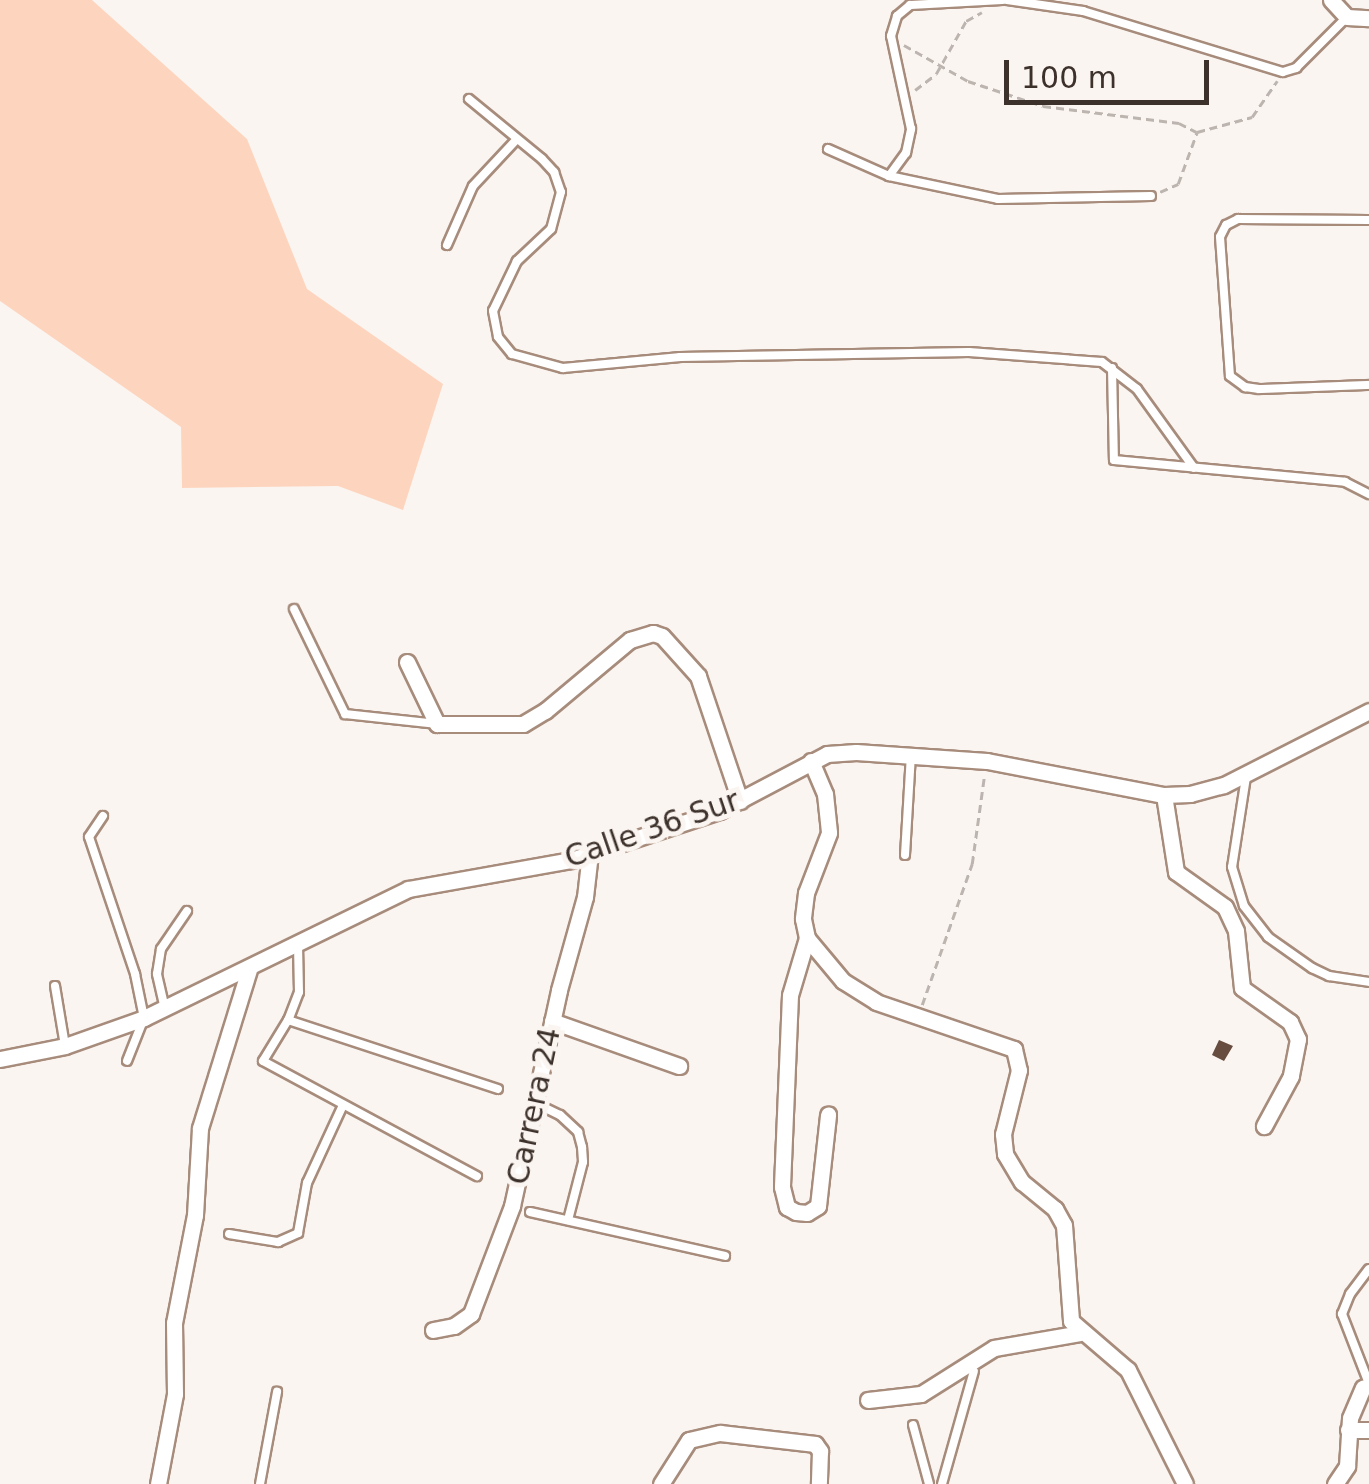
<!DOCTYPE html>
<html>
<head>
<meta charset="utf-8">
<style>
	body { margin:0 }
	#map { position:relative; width:1369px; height:1484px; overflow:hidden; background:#fbf5f1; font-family:"DejaVu Sans",sans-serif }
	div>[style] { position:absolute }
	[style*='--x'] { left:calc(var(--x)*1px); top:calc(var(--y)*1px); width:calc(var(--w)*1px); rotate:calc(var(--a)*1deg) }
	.green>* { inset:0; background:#fdd5bf }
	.building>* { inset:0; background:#664d3f }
	.path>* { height:2.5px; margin-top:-1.25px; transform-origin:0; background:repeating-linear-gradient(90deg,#bcb4af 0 8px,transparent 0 13px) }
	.roads { filter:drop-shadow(2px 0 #a78c7c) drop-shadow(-2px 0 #a78c7c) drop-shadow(0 2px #a78c7c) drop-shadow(0 -2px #a78c7c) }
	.service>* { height:8px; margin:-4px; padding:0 4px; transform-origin:4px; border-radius:4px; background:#fff }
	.minor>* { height:15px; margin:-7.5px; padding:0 7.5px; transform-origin:7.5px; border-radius:7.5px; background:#fff }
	span { translate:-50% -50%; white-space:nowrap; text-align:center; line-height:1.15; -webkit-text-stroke:10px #fbf5f1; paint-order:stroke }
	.street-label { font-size:30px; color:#3d312b }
	.scale { position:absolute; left:1004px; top:60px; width:205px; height:45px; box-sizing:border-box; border:5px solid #3d312b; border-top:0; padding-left:12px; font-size:30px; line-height:35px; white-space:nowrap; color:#3d312b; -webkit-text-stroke:8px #fbf5f1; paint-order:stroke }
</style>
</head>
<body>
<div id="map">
	<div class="green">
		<i style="clip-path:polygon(0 0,92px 0,247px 139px,307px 289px,443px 384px,403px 510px,338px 486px,182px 488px,181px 427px,0 301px)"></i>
	</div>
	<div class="building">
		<i style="clip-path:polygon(1219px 1040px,1233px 1046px,1224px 1061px,1212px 1055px)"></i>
	</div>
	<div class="path">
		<i style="--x:904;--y:45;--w:73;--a:29.4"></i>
		<i style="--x:968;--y:81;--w:79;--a:18.4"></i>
		<i style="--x:1043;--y:106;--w:137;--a:7.1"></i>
		<i style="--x:1179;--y:123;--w:20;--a:27"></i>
		<i style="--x:915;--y:90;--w:26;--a:-37"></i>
		<i style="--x:936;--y:74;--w:61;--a:-60.5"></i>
		<i style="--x:966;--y:21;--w:18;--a:-29"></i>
		<i style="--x:1160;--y:192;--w:20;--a:-24"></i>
		<i style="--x:1178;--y:184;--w:55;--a:-69.9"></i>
		<i style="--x:1197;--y:132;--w:57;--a:-15.3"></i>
		<i style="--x:1252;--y:117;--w:44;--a:-55.2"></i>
		<i style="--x:922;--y:1005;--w:150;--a:-70.5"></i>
		<i style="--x:972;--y:864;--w:88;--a:-82.1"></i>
	</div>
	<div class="roads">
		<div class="service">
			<i style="--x:1007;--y:0;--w:77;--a:8.2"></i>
			<i style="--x:1083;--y:11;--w:209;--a:17"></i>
			<i style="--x:1283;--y:72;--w:14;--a:-17"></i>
			<i style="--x:1296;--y:68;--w:71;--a:-45"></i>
			<i style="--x:469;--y:99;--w:94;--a:39.4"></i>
			<i style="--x:542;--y:159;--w:18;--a:47"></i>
			<i style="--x:554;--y:172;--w:21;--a:71"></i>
			<i style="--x:561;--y:192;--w:38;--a:105"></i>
			<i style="--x:551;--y:229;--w:47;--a:136.7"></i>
			<i style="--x:517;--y:261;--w:55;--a:115.6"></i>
			<i style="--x:493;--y:311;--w:26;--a:79"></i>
			<i style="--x:498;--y:337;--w:22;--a:51"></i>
			<i style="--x:512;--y:354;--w:53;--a:15.4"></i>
			<i style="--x:563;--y:368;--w:118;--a:-5.4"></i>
			<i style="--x:680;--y:357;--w:289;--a:-1"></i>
			<i style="--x:969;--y:352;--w:133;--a:4.3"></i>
			<i style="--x:1102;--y:362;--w:44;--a:37.6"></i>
			<i style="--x:1137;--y:389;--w:97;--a:54.2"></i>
			<i style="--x:828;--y:149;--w:67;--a:23.9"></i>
			<i style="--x:889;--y:176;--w:111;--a:11.9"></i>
			<i style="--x:998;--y:199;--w:153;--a:-1.1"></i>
			<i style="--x:889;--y:176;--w:29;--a:-54"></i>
			<i style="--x:906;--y:153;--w:25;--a:-78"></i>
			<i style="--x:911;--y:129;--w:95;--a:-102.1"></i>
			<i style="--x:891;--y:36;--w:21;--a:-73"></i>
			<i style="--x:897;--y:16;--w:17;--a:-40"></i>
			<i style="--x:910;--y:5;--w:93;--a:-3.1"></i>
			<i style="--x:1369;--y:220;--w:131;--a:-179.6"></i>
			<i style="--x:1238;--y:219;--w:13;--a:153"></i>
			<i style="--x:1226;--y:225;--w:13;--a:117"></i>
			<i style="--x:1220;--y:237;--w:139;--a:85.9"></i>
			<i style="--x:1230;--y:376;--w:19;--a:36"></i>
			<i style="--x:1245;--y:387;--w:14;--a:8"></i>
			<i style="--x:1259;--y:389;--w:110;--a:-2.1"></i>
			<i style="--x:447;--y:245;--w:64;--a:-66.2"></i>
			<i style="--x:473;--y:186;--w:64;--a:-46.9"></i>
			<i style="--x:1112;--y:368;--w:92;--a:88.8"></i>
			<i style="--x:1114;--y:460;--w:232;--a:5.4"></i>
			<i style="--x:1345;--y:482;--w:27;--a:27"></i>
			<i style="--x:294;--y:609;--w:117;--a:64.1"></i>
			<i style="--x:345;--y:714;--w:93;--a:6.2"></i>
			<i style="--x:1246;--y:777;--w:91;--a:98.8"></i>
			<i style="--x:1232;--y:867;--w:41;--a:72.9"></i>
			<i style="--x:1244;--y:906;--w:39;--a:52"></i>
			<i style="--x:1268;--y:937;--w:54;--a:35.2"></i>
			<i style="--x:1312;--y:968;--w:19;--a:25"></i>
			<i style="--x:1329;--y:976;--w:40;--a:8.5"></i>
			<i style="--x:103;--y:816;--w:25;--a:124"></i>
			<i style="--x:89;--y:837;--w:145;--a:71.4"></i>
			<i style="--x:135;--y:974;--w:45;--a:78.4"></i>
			<i style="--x:144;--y:1018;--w:46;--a:111.6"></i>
			<i style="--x:905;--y:855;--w:100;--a:-86.6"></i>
			<i style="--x:298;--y:945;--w:47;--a:88.8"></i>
			<i style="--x:299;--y:992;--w:30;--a:111"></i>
			<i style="--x:288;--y:1020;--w:48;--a:121.4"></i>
			<i style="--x:263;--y:1061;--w:243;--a:28.3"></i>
			<i style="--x:55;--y:986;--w:61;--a:80.5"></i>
			<i style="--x:165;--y:1009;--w:36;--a:-103"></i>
			<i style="--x:157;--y:974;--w:25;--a:-81"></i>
			<i style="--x:161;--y:949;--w:46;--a:-55.6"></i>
			<i style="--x:288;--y:1020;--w:221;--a:18.2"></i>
			<i style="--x:533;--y:1102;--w:30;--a:26"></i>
			<i style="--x:560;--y:1115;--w:25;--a:43"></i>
			<i style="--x:578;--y:1132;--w:16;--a:75"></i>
			<i style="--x:582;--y:1147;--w:15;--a:86"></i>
			<i style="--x:583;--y:1162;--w:60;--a:104.5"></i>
			<i style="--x:530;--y:1212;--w:200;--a:12.7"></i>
			<i style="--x:229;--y:1234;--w:50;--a:9.3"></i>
			<i style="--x:278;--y:1242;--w:22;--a:-24"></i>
			<i style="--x:298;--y:1233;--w:51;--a:-79.8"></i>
			<i style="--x:307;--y:1183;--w:86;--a:-65.2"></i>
			<i style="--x:1368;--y:1381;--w:72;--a:-111.2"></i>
			<i style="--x:1342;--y:1314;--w:22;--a:-68"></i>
			<i style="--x:1350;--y:1294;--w:31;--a:-53"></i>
			<i style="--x:913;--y:1425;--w:61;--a:74.8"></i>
			<i style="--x:260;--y:1484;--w:94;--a:-79.5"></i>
			<i style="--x:942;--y:1484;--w:117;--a:-74.2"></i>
		</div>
		<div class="minor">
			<i style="--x:1331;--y:0;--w:23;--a:47"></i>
			<i style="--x:1347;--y:17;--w:22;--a:3"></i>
			<i style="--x:407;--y:662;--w:69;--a:64.2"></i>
			<i style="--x:437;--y:724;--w:86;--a:0"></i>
			<i style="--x:523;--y:724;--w:26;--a:-31"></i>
			<i style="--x:545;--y:711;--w:111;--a:-39.9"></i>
			<i style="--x:630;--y:640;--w:24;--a:-17"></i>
			<i style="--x:653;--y:633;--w:9;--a:18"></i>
			<i style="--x:662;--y:636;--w:54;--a:48"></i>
			<i style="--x:698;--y:676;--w:132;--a:71.4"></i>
			<i style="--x:811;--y:761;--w:36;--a:67"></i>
			<i style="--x:825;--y:794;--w:39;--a:84"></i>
			<i style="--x:829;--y:833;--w:64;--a:111"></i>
			<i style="--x:806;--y:893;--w:26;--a:97"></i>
			<i style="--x:803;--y:919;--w:19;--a:78"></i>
			<i style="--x:807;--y:938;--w:56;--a:50.1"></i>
			<i style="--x:843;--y:981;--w:39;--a:32"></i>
			<i style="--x:876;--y:1002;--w:146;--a:18.8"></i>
			<i style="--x:1014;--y:1049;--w:22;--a:77"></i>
			<i style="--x:1019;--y:1070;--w:66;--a:104"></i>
			<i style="--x:1003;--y:1134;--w:20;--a:84"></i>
			<i style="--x:1005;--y:1154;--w:33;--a:59"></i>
			<i style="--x:1022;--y:1182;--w:43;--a:39.3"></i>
			<i style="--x:1055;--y:1209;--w:18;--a:61"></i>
			<i style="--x:1064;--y:1225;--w:96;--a:85.8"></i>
			<i style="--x:1071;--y:1321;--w:75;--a:40.7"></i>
			<i style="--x:1128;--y:1370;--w:127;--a:63.4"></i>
			<i style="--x:1164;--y:795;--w:78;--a:81.1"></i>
			<i style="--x:1176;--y:872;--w:60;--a:35.5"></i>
			<i style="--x:1225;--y:907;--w:26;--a:65"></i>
			<i style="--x:1236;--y:931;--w:57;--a:84"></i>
			<i style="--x:1242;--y:988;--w:59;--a:35.3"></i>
			<i style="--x:1290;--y:1022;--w:19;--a:65"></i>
			<i style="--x:1298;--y:1039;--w:38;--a:101"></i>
			<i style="--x:1291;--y:1076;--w:57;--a:118.4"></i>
			<i style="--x:807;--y:938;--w:59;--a:106.6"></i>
			<i style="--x:790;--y:995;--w:192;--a:92.4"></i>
			<i style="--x:782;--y:1187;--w:21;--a:76"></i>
			<i style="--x:787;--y:1207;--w:10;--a:29"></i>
			<i style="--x:796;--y:1212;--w:11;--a:5"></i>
			<i style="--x:807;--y:1213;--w:13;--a:-32"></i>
			<i style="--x:818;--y:1206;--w:92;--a:-83.7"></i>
			<i style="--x:552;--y:1021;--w:135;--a:19.5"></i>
			<i style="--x:0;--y:1059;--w:66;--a:-11.3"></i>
			<i style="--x:65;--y:1046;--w:84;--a:-19.5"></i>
			<i style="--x:144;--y:1018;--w:294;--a:-26"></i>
			<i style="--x:408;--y:889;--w:166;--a:-10.1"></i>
			<i style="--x:571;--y:860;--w:156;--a:-18.3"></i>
			<i style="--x:719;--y:811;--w:122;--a:-27.8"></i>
			<i style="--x:827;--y:754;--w:29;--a:-4"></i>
			<i style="--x:856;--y:752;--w:131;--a:3.9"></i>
			<i style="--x:987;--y:761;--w:180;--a:10.9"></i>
			<i style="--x:1164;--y:795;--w:26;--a:-2"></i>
			<i style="--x:1190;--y:794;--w:35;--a:-15"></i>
			<i style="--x:1224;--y:785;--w:163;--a:-27"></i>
			<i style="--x:433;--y:1330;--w:21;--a:-11"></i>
			<i style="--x:454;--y:1326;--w:21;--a:-35"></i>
			<i style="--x:471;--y:1314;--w:116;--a:-69.2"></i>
			<i style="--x:512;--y:1206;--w:221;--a:-77.7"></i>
			<i style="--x:559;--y:990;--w:97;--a:-74.4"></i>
			<i style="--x:585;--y:897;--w:44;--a:-83.5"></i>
			<i style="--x:868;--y:1400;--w:53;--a:-6.5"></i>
			<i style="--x:921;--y:1394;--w:86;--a:-32.2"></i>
			<i style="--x:994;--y:1348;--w:87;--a:-9.9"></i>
			<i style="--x:1348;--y:1430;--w:21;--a:0"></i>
			<i style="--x:158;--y:1484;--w:92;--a:-79.3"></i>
			<i style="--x:175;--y:1394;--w:71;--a:-90.8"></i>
			<i style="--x:174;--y:1323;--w:110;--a:-79"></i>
			<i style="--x:195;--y:1215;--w:87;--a:-86.7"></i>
			<i style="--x:200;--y:1128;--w:165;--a:-72.8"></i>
			<i style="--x:661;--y:1484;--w:52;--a:-57.5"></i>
			<i style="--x:689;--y:1440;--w:32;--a:-13"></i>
			<i style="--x:720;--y:1433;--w:96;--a:6.6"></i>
			<i style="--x:815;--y:1444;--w:9;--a:54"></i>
			<i style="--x:820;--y:1451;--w:33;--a:92"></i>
			<i style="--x:1335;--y:1484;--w:22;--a:-56"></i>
			<i style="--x:1347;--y:1466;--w:48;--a:-86.4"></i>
			<i style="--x:1350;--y:1418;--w:33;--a:-67"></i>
		</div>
	</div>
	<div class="street-label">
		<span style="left:652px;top:829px;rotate:-19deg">Calle 36 Sur</span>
		<span style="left:534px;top:1106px;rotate:-78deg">Carrera 24</span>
	</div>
	<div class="scale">100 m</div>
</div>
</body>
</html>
